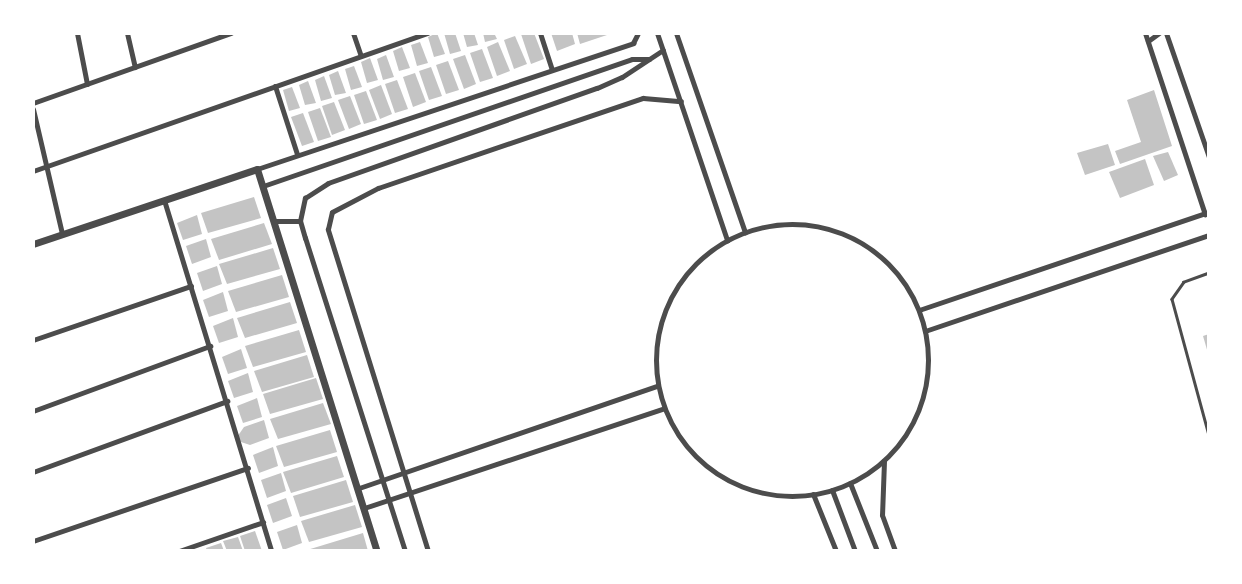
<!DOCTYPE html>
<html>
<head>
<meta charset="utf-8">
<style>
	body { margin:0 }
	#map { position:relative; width:1242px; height:584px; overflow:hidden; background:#fff; font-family:"Roboto Serif",serif }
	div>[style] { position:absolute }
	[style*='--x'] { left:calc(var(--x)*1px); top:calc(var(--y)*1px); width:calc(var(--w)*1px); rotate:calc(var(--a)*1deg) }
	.building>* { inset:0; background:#c4c4c4 }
	.service>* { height:2.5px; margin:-1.25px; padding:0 1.25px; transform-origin:1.25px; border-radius:1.25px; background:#4c4c4c }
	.minor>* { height:5px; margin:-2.5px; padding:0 2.5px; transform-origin:2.5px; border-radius:2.5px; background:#4c4c4c }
	.minor>.ring { margin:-2.5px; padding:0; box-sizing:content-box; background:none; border:5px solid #4c4c4c; border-radius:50% }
	.tertiary>* { height:7px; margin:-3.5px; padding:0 3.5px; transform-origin:3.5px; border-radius:3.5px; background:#4c4c4c }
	span { translate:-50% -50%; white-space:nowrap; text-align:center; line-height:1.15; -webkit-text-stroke:5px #fff; paint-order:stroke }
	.frame { position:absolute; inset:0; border:35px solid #fff; pointer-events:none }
</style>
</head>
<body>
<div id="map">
	<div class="building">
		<i style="clip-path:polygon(437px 33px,445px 54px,434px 57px,428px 37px)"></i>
		<i style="clip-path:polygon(444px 33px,455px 33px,461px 51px,450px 54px)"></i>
		<i style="clip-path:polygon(463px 33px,474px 33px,478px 45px,467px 47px)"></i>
		<i style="clip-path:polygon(483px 33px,494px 33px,497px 39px,485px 42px)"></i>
		<i style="clip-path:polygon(534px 33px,544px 59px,531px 64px,521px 34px)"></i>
		<i style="clip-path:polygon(551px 33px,572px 33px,575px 44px,557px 51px)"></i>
		<i style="clip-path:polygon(577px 33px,610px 33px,610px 34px,580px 44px)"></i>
		<i style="clip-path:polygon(515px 36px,527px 64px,514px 69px,504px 40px)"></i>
		<i style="clip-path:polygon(420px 42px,428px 63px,417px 66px,411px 45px)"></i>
		<i style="clip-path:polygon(498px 42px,510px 71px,497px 76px,487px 47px)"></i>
		<i style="clip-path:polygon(402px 47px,410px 68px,399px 71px,393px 51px)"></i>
		<i style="clip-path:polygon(482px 49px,493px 78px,480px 82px,470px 53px)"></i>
		<i style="clip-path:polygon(386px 55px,394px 77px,383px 80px,377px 59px)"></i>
		<i style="clip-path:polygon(465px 55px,476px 84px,464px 89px,453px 59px)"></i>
		<i style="clip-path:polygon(370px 58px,378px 80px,367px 83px,361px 62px)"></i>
		<i style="clip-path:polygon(448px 61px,459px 90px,446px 94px,436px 65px)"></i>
		<i style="clip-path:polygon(354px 66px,362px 87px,351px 90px,345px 69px)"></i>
		<i style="clip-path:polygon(431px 67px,442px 96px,429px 100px,419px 71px)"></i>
		<i style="clip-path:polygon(338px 71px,346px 93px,335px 95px,329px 75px)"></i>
		<i style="clip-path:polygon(415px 73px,426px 102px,413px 107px,403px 77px)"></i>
		<i style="clip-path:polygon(324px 76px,332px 98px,321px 101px,315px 80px)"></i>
		<i style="clip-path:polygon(397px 80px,408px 109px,395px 113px,385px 84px)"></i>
		<i style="clip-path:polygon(308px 81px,316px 103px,305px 105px,299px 85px)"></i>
		<i style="clip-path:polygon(381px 85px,392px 114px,380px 119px,369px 90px)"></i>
		<i style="clip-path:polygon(292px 87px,300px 108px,289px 111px,283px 90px)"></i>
		<i style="clip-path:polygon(1154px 90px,1172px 146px,1120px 164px,1115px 151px,1141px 142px,1127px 100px)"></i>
		<i style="clip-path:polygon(366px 91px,377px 120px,364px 124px,354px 95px)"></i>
		<i style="clip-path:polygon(350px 96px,361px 124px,349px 129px,338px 100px)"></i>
		<i style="clip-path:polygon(334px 102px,345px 130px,332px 135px,322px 106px)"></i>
		<i style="clip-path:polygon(320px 108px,331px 137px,318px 141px,308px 112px)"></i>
		<i style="clip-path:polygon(303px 113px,314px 142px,302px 146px,291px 117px)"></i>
		<i style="clip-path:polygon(1108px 144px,1115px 165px,1085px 175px,1077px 153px)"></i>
		<i style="clip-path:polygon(1168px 152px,1178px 175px,1164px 181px,1153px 156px)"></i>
		<i style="clip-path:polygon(1145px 159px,1154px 185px,1120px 198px,1109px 172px)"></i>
		<i style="clip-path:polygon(254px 197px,261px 218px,208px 233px,201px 213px)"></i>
		<i style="clip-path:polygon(197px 215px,202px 234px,183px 240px,177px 223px)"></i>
		<i style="clip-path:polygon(264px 223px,272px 244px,219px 260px,211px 239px)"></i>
		<i style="clip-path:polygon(206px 239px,211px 257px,192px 264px,186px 246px)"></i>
		<i style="clip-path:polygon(273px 248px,280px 269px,227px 284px,219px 264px)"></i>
		<i style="clip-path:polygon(217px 266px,222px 284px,203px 291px,197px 273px)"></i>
		<i style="clip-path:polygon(282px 275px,289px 297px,236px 312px,228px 291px)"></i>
		<i style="clip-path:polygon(223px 292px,228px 311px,209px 317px,203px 300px)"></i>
		<i style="clip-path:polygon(290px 302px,297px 323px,245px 338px,237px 318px)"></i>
		<i style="clip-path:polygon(233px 318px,238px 337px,219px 343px,213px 326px)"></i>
		<i style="clip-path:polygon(299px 330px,306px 352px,253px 367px,245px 346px)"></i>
		<i style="clip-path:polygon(1209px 334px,1209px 353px,1208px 353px,1203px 336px)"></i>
		<i style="clip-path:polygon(241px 349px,247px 368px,228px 374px,222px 357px)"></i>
		<i style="clip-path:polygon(307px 355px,314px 377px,262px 392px,254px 371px)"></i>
		<i style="clip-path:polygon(248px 373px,253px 392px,234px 398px,228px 381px)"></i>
		<i style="clip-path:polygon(316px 378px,323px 399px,270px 414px,263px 394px)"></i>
		<i style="clip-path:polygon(257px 398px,262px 417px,243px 423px,237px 406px)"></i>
		<i style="clip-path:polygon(323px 403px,331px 424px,278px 439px,270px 419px)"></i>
		<i style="clip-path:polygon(264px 420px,269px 438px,250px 445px,235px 440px,244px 427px)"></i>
		<i style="clip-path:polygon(330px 430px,337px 452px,284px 467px,276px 446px)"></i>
		<i style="clip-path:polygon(273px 447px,278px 466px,259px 473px,253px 455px)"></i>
		<i style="clip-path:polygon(337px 456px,344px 477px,291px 493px,283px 472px)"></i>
		<i style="clip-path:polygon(281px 473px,286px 491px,267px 498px,261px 480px)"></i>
		<i style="clip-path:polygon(346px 480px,353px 502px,300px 517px,293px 496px)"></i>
		<i style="clip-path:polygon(286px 498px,292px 516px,273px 523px,267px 505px)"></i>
		<i style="clip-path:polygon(355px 505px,362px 527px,309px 542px,301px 521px)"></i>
		<i style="clip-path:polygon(297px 525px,302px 543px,283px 550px,277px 532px)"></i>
		<i style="clip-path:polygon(255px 531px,262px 551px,245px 551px,240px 536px)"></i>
		<i style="clip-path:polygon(363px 533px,368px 551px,307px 551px,307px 550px)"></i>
		<i style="clip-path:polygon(238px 537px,243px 551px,227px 551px,223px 541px)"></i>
		<i style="clip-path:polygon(221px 543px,224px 551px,207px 551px,206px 548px)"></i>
	</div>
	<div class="service">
		<i style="--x:1209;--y:273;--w:27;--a:160"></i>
		<i style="--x:1184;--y:282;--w:21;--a:125"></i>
		<i style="--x:1172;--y:299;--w:141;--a:74.8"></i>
	</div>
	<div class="minor">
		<i style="--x:77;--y:33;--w:52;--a:78.9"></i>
		<i style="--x:127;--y:33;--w:35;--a:77"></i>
		<i style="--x:353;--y:33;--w:24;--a:71"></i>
		<i style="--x:540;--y:33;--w:38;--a:72"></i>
		<i style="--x:657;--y:33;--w:219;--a:71.3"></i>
		<i style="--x:676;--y:33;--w:211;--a:70.9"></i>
		<i style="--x:1145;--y:33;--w:191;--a:71.7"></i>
		<i style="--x:1166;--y:33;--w:131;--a:70.9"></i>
		<i style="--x:1148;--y:41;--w:14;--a:-36"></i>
		<i style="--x:275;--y:86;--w:71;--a:72.1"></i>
		<i style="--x:33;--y:103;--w:210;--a:-19.5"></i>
		<i style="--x:33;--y:109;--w:128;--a:76.9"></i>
		<i style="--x:257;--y:169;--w:397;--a:-18.5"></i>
		<i style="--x:633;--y:43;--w:11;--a:-63"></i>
		<i style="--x:33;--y:171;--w:418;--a:-19.3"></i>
		<i style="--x:263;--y:186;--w:390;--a:-19"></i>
		<i style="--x:632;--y:59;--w:17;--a:0"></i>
		<i style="--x:164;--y:200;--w:367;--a:73"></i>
		<i style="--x:274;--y:221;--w:26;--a:0"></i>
		<i class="ring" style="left:656px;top:224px;width:267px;height:267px"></i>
		<i style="--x:919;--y:310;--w:306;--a:-18.7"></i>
		<i style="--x:925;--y:331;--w:300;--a:-18.7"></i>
		<i style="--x:33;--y:340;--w:167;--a:-18.9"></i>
		<i style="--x:33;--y:411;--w:189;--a:-20.2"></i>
		<i style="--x:884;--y:461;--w:54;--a:92.1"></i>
		<i style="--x:882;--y:515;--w:38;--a:70"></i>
		<i style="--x:33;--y:472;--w:207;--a:-20.1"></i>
		<i style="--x:850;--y:483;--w:73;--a:68.3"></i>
		<i style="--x:359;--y:488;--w:315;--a:-18.9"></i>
		<i style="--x:832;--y:490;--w:65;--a:69.3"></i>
		<i style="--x:813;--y:494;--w:61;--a:68"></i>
		<i style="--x:364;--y:508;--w:316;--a:-18.4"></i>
		<i style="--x:33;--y:541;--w:227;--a:-18.8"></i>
		<i style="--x:179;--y:551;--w:89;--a:-19"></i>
		<i style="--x:405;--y:551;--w:329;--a:-107.7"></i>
		<i style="--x:305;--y:238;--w:18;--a:-106"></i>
		<i style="--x:300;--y:221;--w:24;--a:-78"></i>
		<i style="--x:305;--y:198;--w:27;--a:-33"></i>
		<i style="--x:328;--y:183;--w:285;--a:-19.5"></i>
		<i style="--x:597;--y:88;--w:27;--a:-24"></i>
		<i style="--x:622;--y:77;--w:49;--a:-33.4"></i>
		<i style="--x:428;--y:551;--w:337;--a:-107.3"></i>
		<i style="--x:328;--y:229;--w:17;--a:-77"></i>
		<i style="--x:332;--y:212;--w:52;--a:-27.6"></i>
		<i style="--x:378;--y:188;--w:280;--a:-18.8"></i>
		<i style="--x:643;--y:98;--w:38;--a:5"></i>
	</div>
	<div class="tertiary">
		<i style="--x:33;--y:244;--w:236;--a:-18.5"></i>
		<i style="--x:257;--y:169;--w:400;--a:72.6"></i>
	</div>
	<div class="frame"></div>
</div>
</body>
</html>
